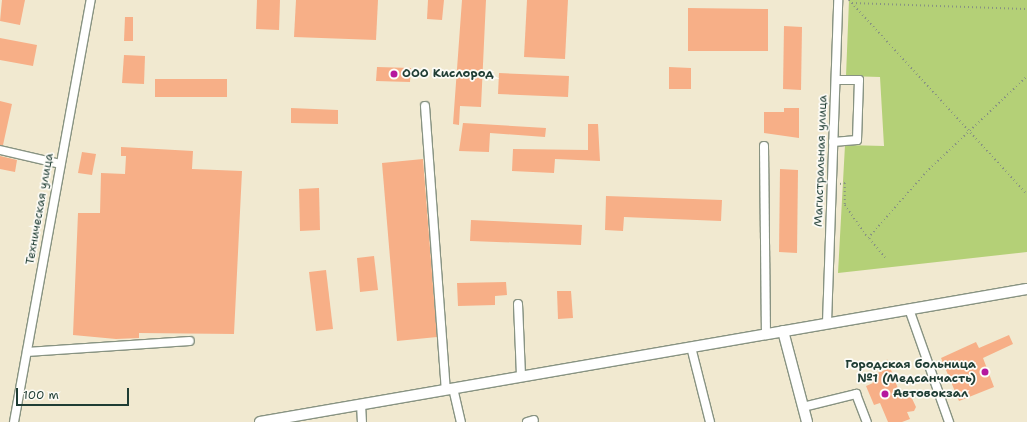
<!DOCTYPE html>
<html>
<head>
<meta charset="utf-8">
<style>
	body { margin:0 }
	#map { position:relative; width:1027px; height:422px; overflow:hidden; background:#f1e9d0; font-family:"Shantell Sans",sans-serif }
	div>[style] { position:absolute }
	[style*='--x'] { left:calc(var(--x)*1px); top:calc(var(--y)*1px); width:calc(var(--w)*1px); rotate:calc(var(--a)*1deg) }
	.green>* { inset:0; background:#b4d077 }
	.building>* { inset:0; background:#f7af87 }
	.path>* { height:1.5px; margin-top:-0.75px; transform-origin:0; background:repeating-linear-gradient(90deg,#889382 0 1px,transparent 0 4px) }
	.roads { filter:drop-shadow(1px 0 #889382) drop-shadow(-1px 0 #889382) drop-shadow(0 1px #889382) drop-shadow(0 -1px #889382) }
	.minor>* { height:8px; margin:-4px; padding:0 4px; transform-origin:4px; border-radius:4px; background:#fff }
	.major>* { height:10px; margin:-5px; padding:0 5px; transform-origin:5px; border-radius:5px; background:#fff }
	.dots>* { width:11px; height:11px; translate:-50% -50%; box-sizing:border-box; border:2px solid #fdfcf7; border-radius:50% }
	span { translate:-50% -50%; white-space:nowrap; text-align:center; line-height:1.15; -webkit-text-stroke:3.5px #fdfcf7; paint-order:stroke }
	.poi-label { font-size:12px; color:#1f3d34; font-weight:700 }
	.left { translate:0 -50%; text-align:left }
	.right { translate:-100% -50%; text-align:right }
	.street-label { font-size:12px; color:#1f3d34 }
	.scale { position:absolute; left:16px; top:388px; width:113px; height:18px; box-sizing:border-box; border:2px solid #1f3d34; border-top:0; padding-left:5px; font-size:12px; line-height:14px; white-space:nowrap; color:#1f3d34; -webkit-text-stroke:3px #fdfcf7; paint-order:stroke }
</style>
</head>
<body>
<div id="map">
	<div class="green">
		<i style="clip-path:polygon(849px 0,1027px 0,1027px 252px,838px 273px,845px 145px,884px 146px,880px 77px,846px 76px)"></i>
	</div>
	<div class="building">
		<i style="clip-path:polygon(2px 0,25px 0,20px 25px,0 21px)"></i>
		<i style="clip-path:polygon(257px 0,280px 0,279px 30px,256px 29px)"></i>
		<i style="clip-path:polygon(296px 0,378px 0,376px 40px,294px 37px)"></i>
		<i style="clip-path:polygon(428px 0,444px 0,442px 20px,427px 19px)"></i>
		<i style="clip-path:polygon(462px 0,486px 0,481px 107px,460px 106px,459px 125px,453px 124px)"></i>
		<i style="clip-path:polygon(527px 0,568px 0,565px 59px,524px 57px)"></i>
		<i style="clip-path:polygon(688px 8px,768px 9px,768px 51px,688px 51px)"></i>
		<i style="clip-path:polygon(125px 17px,133px 17px,133px 41px,124px 41px)"></i>
		<i style="clip-path:polygon(784px 26px,802px 27px,801px 90px,783px 89px)"></i>
		<i style="clip-path:polygon(0 38px,37px 45px,33px 66px,0 60px)"></i>
		<i style="clip-path:polygon(124px 55px,145px 56px,144px 84px,122px 83px)"></i>
		<i style="clip-path:polygon(377px 67px,411px 68px,410px 82px,376px 81px)"></i>
		<i style="clip-path:polygon(669px 67px,691px 68px,691px 89px,669px 89px)"></i>
		<i style="clip-path:polygon(499px 73px,569px 76px,568px 97px,498px 94px)"></i>
		<i style="clip-path:polygon(155px 79px,227px 79px,227px 97px,155px 97px)"></i>
		<i style="clip-path:polygon(0 101px,12px 104px,3px 145px,0 145px)"></i>
		<i style="clip-path:polygon(291px 108px,338px 110px,338px 124px,291px 123px)"></i>
		<i style="clip-path:polygon(784px 108px,799px 108px,799px 138px,764px 133px,764px 112px,784px 112px)"></i>
		<i style="clip-path:polygon(463px 123px,546px 128px,545px 137px,490px 133px,489px 152px,459px 151px)"></i>
		<i style="clip-path:polygon(588px 124px,598px 124px,600px 161px,555px 159px,554px 173px,512px 171px,513px 149px,588px 150px)"></i>
		<i style="clip-path:polygon(121px 147px,193px 151px,192px 169px,242px 171px,234px 334px,139px 333px,139px 338px,116px 339px,73px 335px,78px 213px,100px 213px,101px 173px,125px 174px,126px 156px,121px 156px)"></i>
		<i style="clip-path:polygon(82px 152px,96px 154px,92px 175px,78px 173px)"></i>
		<i style="clip-path:polygon(0 156px,17px 160px,15px 172px,0 169px)"></i>
		<i style="clip-path:polygon(423px 159px,437px 337px,397px 341px,382px 163px)"></i>
		<i style="clip-path:polygon(780px 169px,798px 170px,797px 253px,779px 252px)"></i>
		<i style="clip-path:polygon(319px 188px,320px 230px,300px 231px,299px 189px)"></i>
		<i style="clip-path:polygon(606px 196px,722px 200px,721px 221px,624px 217px,623px 231px,605px 230px)"></i>
		<i style="clip-path:polygon(471px 220px,582px 225px,581px 245px,470px 241px)"></i>
		<i style="clip-path:polygon(374px 256px,378px 290px,360px 292px,357px 258px)"></i>
		<i style="clip-path:polygon(326px 270px,333px 329px,316px 331px,309px 272px)"></i>
		<i style="clip-path:polygon(506px 282px,507px 295px,495px 296px,495px 305px,458px 306px,457px 283px)"></i>
		<i style="clip-path:polygon(557px 291px,571px 291px,573px 318px,558px 319px)"></i>
		<i style="clip-path:polygon(1009px 335px,1013px 344px,983px 358px,994px 387px,959px 401px,941px 358px,976px 342px,979px 348px)"></i>
		<i style="clip-path:polygon(887px 359px,900px 394px,908px 390px,916px 407px,914px 411px,907px 412px,910px 419px,902px 422px,888px 422px,880px 403px,874px 405px,866px 386px,873px 383px,870px 376px,885px 370px)"></i>
	</div>
	<div class="path">
		<i style="--x:849;--y:0;--w:263;--a:47.5"></i>
		<i style="--x:852;--y:3;--w:175;--a:2"></i>
		<i style="--x:840;--y:184;--w:5;--a:-11"></i>
		<i style="--x:845;--y:183;--w:22;--a:90"></i>
		<i style="--x:845;--y:205;--w:40;--a:55.1"></i>
		<i style="--x:885;--y:258;--w:26;--a:-130"></i>
		<i style="--x:868;--y:238;--w:88;--a:-48.7"></i>
		<i style="--x:926;--y:172;--w:139;--a:-43.5"></i>
	</div>
	<div class="roads">
		<div class="minor">
			<i style="--x:425;--y:106;--w:284;--a:85.8"></i>
			<i style="--x:833;--y:142;--w:24;--a:-5"></i>
			<i style="--x:857;--y:140;--w:60;--a:-88.1"></i>
			<i style="--x:859;--y:80;--w:23;--a:180"></i>
			<i style="--x:764;--y:146;--w:188;--a:89.4"></i>
			<i style="--x:0;--y:150;--w:62;--a:13.1"></i>
			<i style="--x:518;--y:304;--w:72;--a:87.6"></i>
			<i style="--x:909;--y:309;--w:120;--a:70.5"></i>
			<i style="--x:827;--y:323;--w:323;--a:-88"></i>
			<i style="--x:691;--y:347;--w:77;--a:75.8"></i>
			<i style="--x:27;--y:352;--w:163;--a:-3.9"></i>
			<i style="--x:453;--y:388;--w:35;--a:77"></i>
			<i style="--x:361;--y:404;--w:18;--a:87"></i>
			<i style="--x:803;--y:407;--w:55;--a:-13.8"></i>
			<i style="--x:856;--y:394;--w:30;--a:69"></i>
			<i style="--x:14;--y:422;--w:429;--a:-79.7"></i>
			<i style="--x:527;--y:422;--w:7;--a:-16"></i>
		</div>
		<div class="major">
			<i style="--x:783;--y:331;--w:94;--a:75.2"></i>
			<i style="--x:260;--y:422;--w:778;--a:-9.84"></i>
		</div>
	</div>
	<div class="dots">
		<i style="left:394px;top:74px;background:#b5179e"></i>
		<i style="left:985px;top:372px;background:#b5179e"></i>
		<i style="left:885px;top:394px;background:#b5179e"></i>
	</div>
	<div class="poi-label">
		<span class="left" style="left:402px;top:74px">ООО Кислород</span>
		<span class="right" style="left:976px;top:372px">Городская больница<br>№1 (Медсанчасть)</span>
		<span class="left" style="left:893px;top:394px">Автовокзал</span>
	</div>
	<div class="street-label">
		<span style="left:821px;top:161px;rotate:-88deg">Магистральная улица</span>
		<span style="left:40px;top:209px;rotate:-80deg">Техническая улица</span>
	</div>
	<div class="scale">100 m</div>
</div>
</body>
</html>
